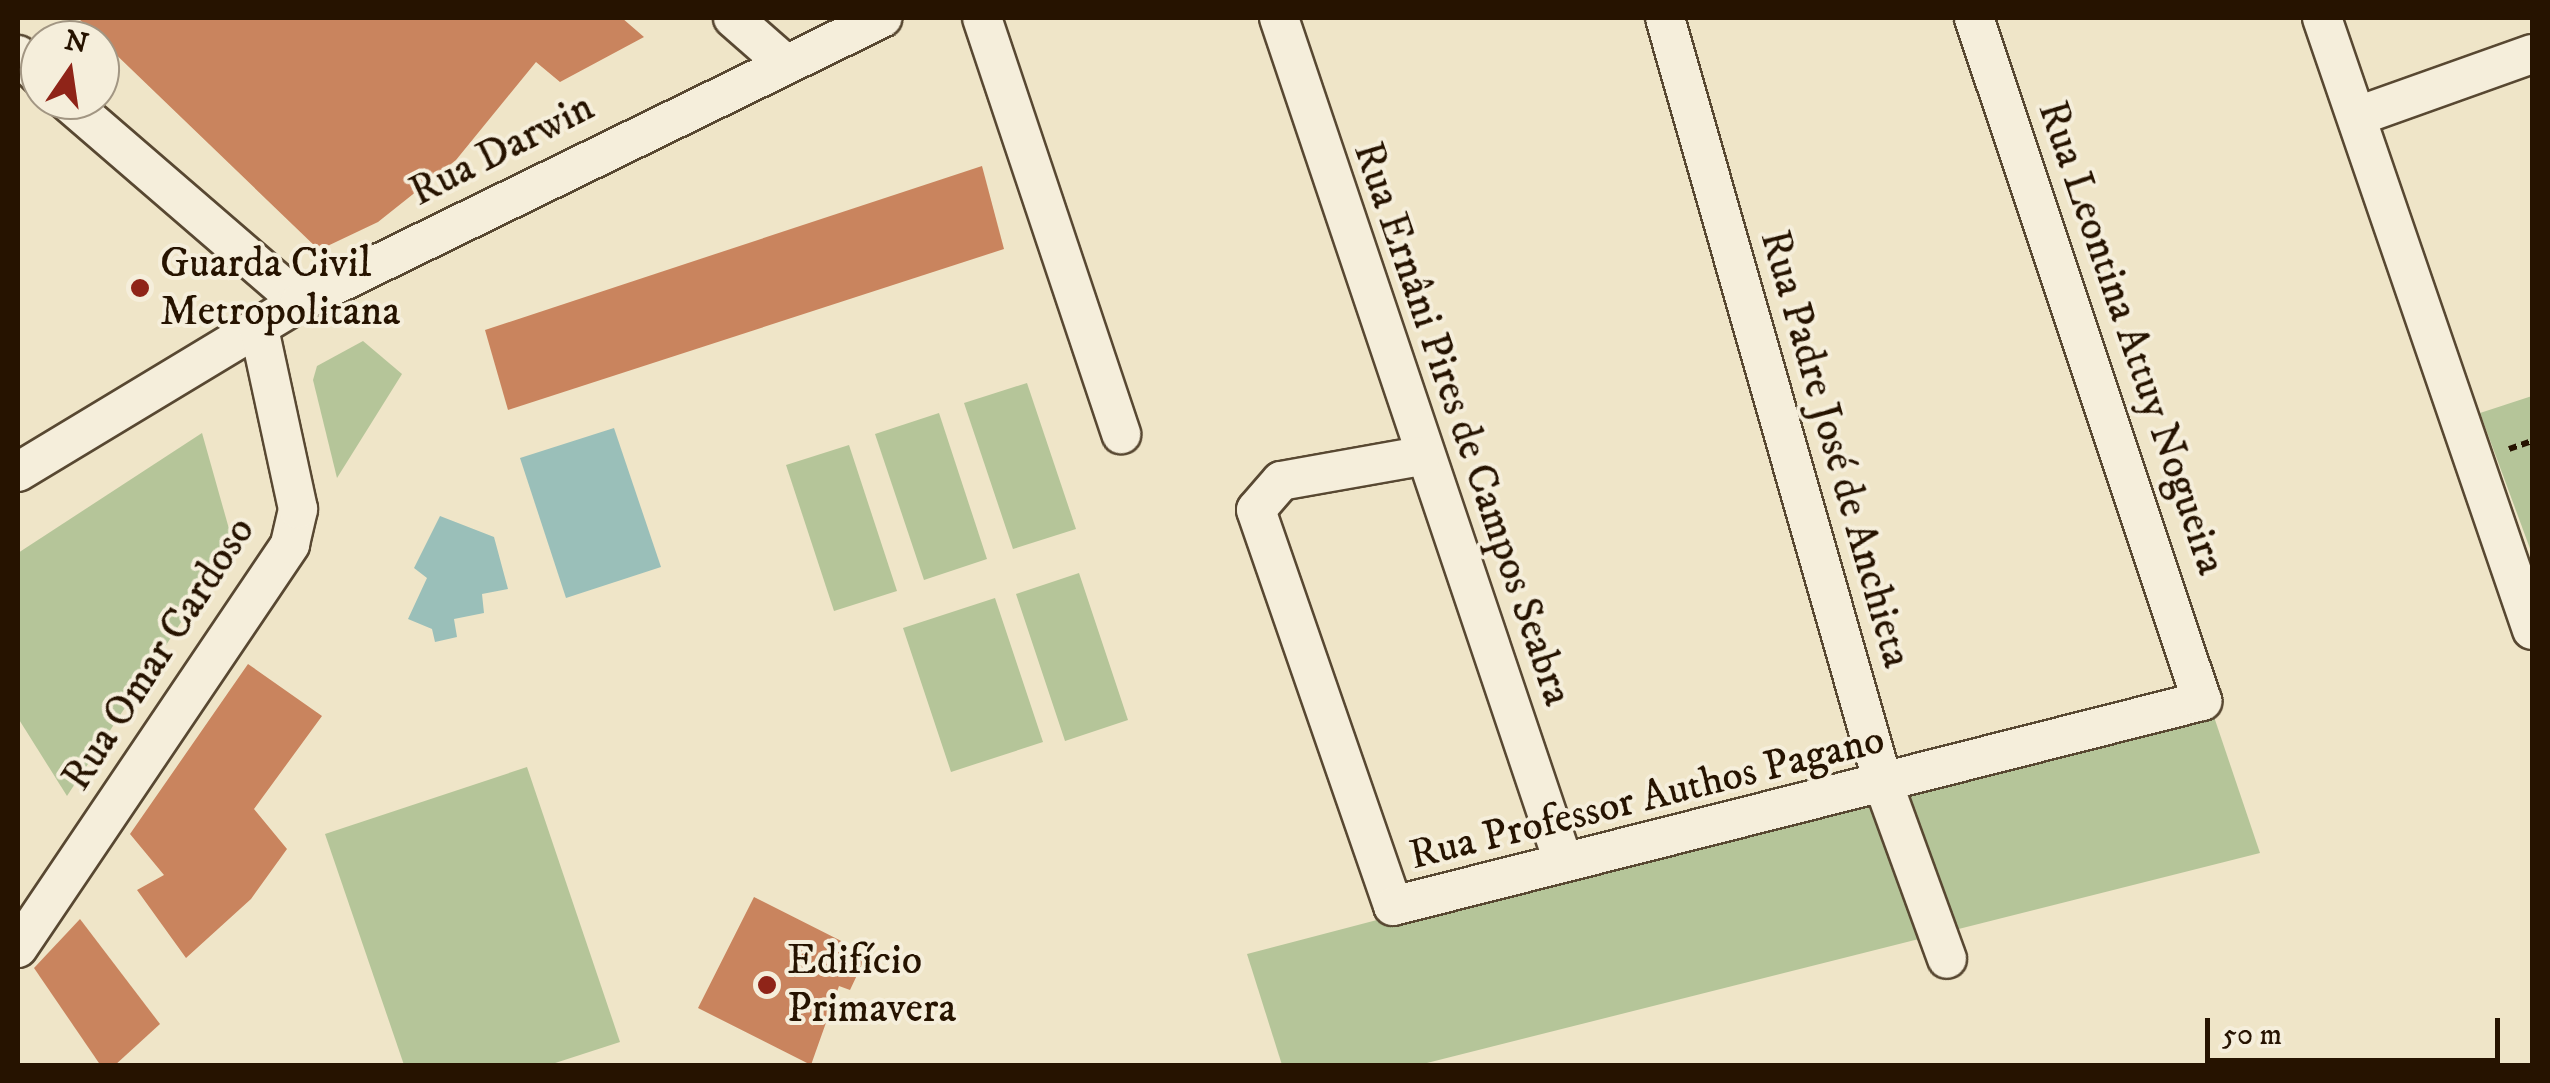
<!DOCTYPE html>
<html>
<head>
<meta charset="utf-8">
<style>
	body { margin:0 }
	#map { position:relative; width:2550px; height:1083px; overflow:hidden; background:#efe5c8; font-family:"IM FELL DW Pica",serif }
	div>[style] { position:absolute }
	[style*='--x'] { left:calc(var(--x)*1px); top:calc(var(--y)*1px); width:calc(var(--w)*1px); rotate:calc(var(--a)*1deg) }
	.green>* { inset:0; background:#b5c599 }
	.water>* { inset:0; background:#9abfb9 }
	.building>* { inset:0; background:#c9845e }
	.path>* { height:6px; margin-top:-3px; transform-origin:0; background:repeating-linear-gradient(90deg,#261300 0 8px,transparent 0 13px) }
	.roads { filter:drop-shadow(2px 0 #584832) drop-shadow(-2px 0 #584832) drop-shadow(0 2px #584832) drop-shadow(0 -2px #584832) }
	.minor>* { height:38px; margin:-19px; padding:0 19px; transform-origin:19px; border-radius:19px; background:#f5eedb }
	.dots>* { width:28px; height:28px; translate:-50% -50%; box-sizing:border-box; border:5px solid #f5eedb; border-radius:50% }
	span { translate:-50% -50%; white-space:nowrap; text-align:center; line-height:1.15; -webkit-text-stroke:8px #f5eedb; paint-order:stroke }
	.street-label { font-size:42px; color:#261300 }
	.poi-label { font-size:42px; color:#261300 }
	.left { translate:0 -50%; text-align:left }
	.frame { position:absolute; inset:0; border:20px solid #261300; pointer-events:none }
	.north { position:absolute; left:20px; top:20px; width:100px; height:100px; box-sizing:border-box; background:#f5eedb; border:2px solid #a29683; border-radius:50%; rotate:13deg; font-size:28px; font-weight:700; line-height:40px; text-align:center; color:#261300 }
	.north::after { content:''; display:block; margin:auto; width:35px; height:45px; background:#8f2418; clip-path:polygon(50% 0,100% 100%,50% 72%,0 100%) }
	.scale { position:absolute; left:2205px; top:1018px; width:295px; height:45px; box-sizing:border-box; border:5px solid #261300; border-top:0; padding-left:12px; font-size:30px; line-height:35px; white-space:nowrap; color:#261300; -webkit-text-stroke:8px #f5eedb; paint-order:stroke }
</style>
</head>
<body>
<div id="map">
	<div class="green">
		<i style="clip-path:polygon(363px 341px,402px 374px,337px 478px,313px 380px,317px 366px)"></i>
		<i style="clip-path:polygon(1027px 383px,1076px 529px,1013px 549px,964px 403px)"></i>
		<i style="clip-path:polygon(2532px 396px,2532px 554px,2480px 413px)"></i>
		<i style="clip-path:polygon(939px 413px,987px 559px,924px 580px,875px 434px)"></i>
		<i style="clip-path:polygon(202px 433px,233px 543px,67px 796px,18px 718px,18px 553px)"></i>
		<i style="clip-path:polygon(849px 445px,897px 591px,834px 611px,786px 465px)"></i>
		<i style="clip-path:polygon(1079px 573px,1128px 720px,1065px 741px,1016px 594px)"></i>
		<i style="clip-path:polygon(995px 598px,1043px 742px,951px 772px,903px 628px)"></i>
		<i style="clip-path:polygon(2209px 702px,2260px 853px,1419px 1065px,1282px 1065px,1247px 954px)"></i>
		<i style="clip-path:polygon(527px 767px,620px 1042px,549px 1065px,404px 1065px,325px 834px)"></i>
	</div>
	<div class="water">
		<i style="clip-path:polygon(614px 428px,661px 567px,566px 598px,520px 458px)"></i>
		<i style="clip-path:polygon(440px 516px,494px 537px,508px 589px,482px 594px,484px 613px,454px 619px,457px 637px,435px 642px,432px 629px,408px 619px,427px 578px,414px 568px)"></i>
	</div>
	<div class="building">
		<i style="clip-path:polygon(78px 18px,622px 18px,644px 37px,560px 82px,536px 62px,456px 160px,378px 222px,319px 250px)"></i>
		<i style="clip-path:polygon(982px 166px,1004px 249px,508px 410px,485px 330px)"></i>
		<i style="clip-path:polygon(248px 664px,322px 716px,254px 809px,287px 849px,251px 899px,186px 958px,137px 890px,164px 875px,130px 834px)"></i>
		<i style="clip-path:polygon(754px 897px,867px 954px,850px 990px,839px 986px,811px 1065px,698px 1008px)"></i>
		<i style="clip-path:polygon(80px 919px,160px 1024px,114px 1066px,101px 1066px,34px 968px)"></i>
	</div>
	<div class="path">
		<i style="--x:2509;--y:449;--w:24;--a:-19"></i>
	</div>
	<div class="roads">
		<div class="minor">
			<i style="--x:733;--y:18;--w:64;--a:41.2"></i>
			<i style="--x:982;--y:18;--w:439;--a:71.5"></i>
			<i style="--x:1279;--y:18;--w:886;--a:71.38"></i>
			<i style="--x:1665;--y:18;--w:795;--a:74.09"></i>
			<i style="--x:1883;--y:783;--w:187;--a:70"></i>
			<i style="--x:2322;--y:18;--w:647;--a:71.06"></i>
			<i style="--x:18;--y:55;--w:30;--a:44"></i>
			<i style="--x:66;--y:100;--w:309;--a:40.8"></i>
			<i style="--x:2358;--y:116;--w:185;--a:-19.6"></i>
			<i style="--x:1421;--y:456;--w:142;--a:169.9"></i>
			<i style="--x:1281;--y:481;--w:38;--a:131"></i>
			<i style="--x:1256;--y:510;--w:419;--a:70.9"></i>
			<i style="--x:1393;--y:906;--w:835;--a:-14.22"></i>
			<i style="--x:2202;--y:701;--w:720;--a:-108.46"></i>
			<i style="--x:18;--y:472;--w:329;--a:-31.1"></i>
			<i style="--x:300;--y:302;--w:648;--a:-26.01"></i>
			<i style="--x:18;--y:948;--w:487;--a:-56"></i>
			<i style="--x:290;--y:544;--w:36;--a:-77"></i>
			<i style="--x:298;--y:509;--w:184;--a:-102.2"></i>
		</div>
	</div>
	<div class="dots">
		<i style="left:140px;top:288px;background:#8f2418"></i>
		<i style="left:767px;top:985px;background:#8f2418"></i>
	</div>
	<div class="street-label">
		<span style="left:502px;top:150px;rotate:-27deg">Rua Darwin</span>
		<span style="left:2131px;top:338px;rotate:71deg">Rua Leontina Attuy Nogueira</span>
		<span style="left:1462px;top:424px;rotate:71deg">Rua Ernâni Pires de Campos Seabra</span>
		<span style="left:1835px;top:449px;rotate:74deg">Rua Padre José de Anchieta</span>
		<span style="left:159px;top:654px;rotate:-57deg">Rua Omar Cardoso</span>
		<span style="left:1647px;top:798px;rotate:-14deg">Rua Professor Authos Pagano</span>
	</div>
	<div class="poi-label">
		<span class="left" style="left:160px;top:288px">Guarda Civil<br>Metropolitana</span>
		<span class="left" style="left:787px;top:985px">Edifício<br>Primavera</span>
	</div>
	<div class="frame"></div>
	<div class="north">N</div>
	<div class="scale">50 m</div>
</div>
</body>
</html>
